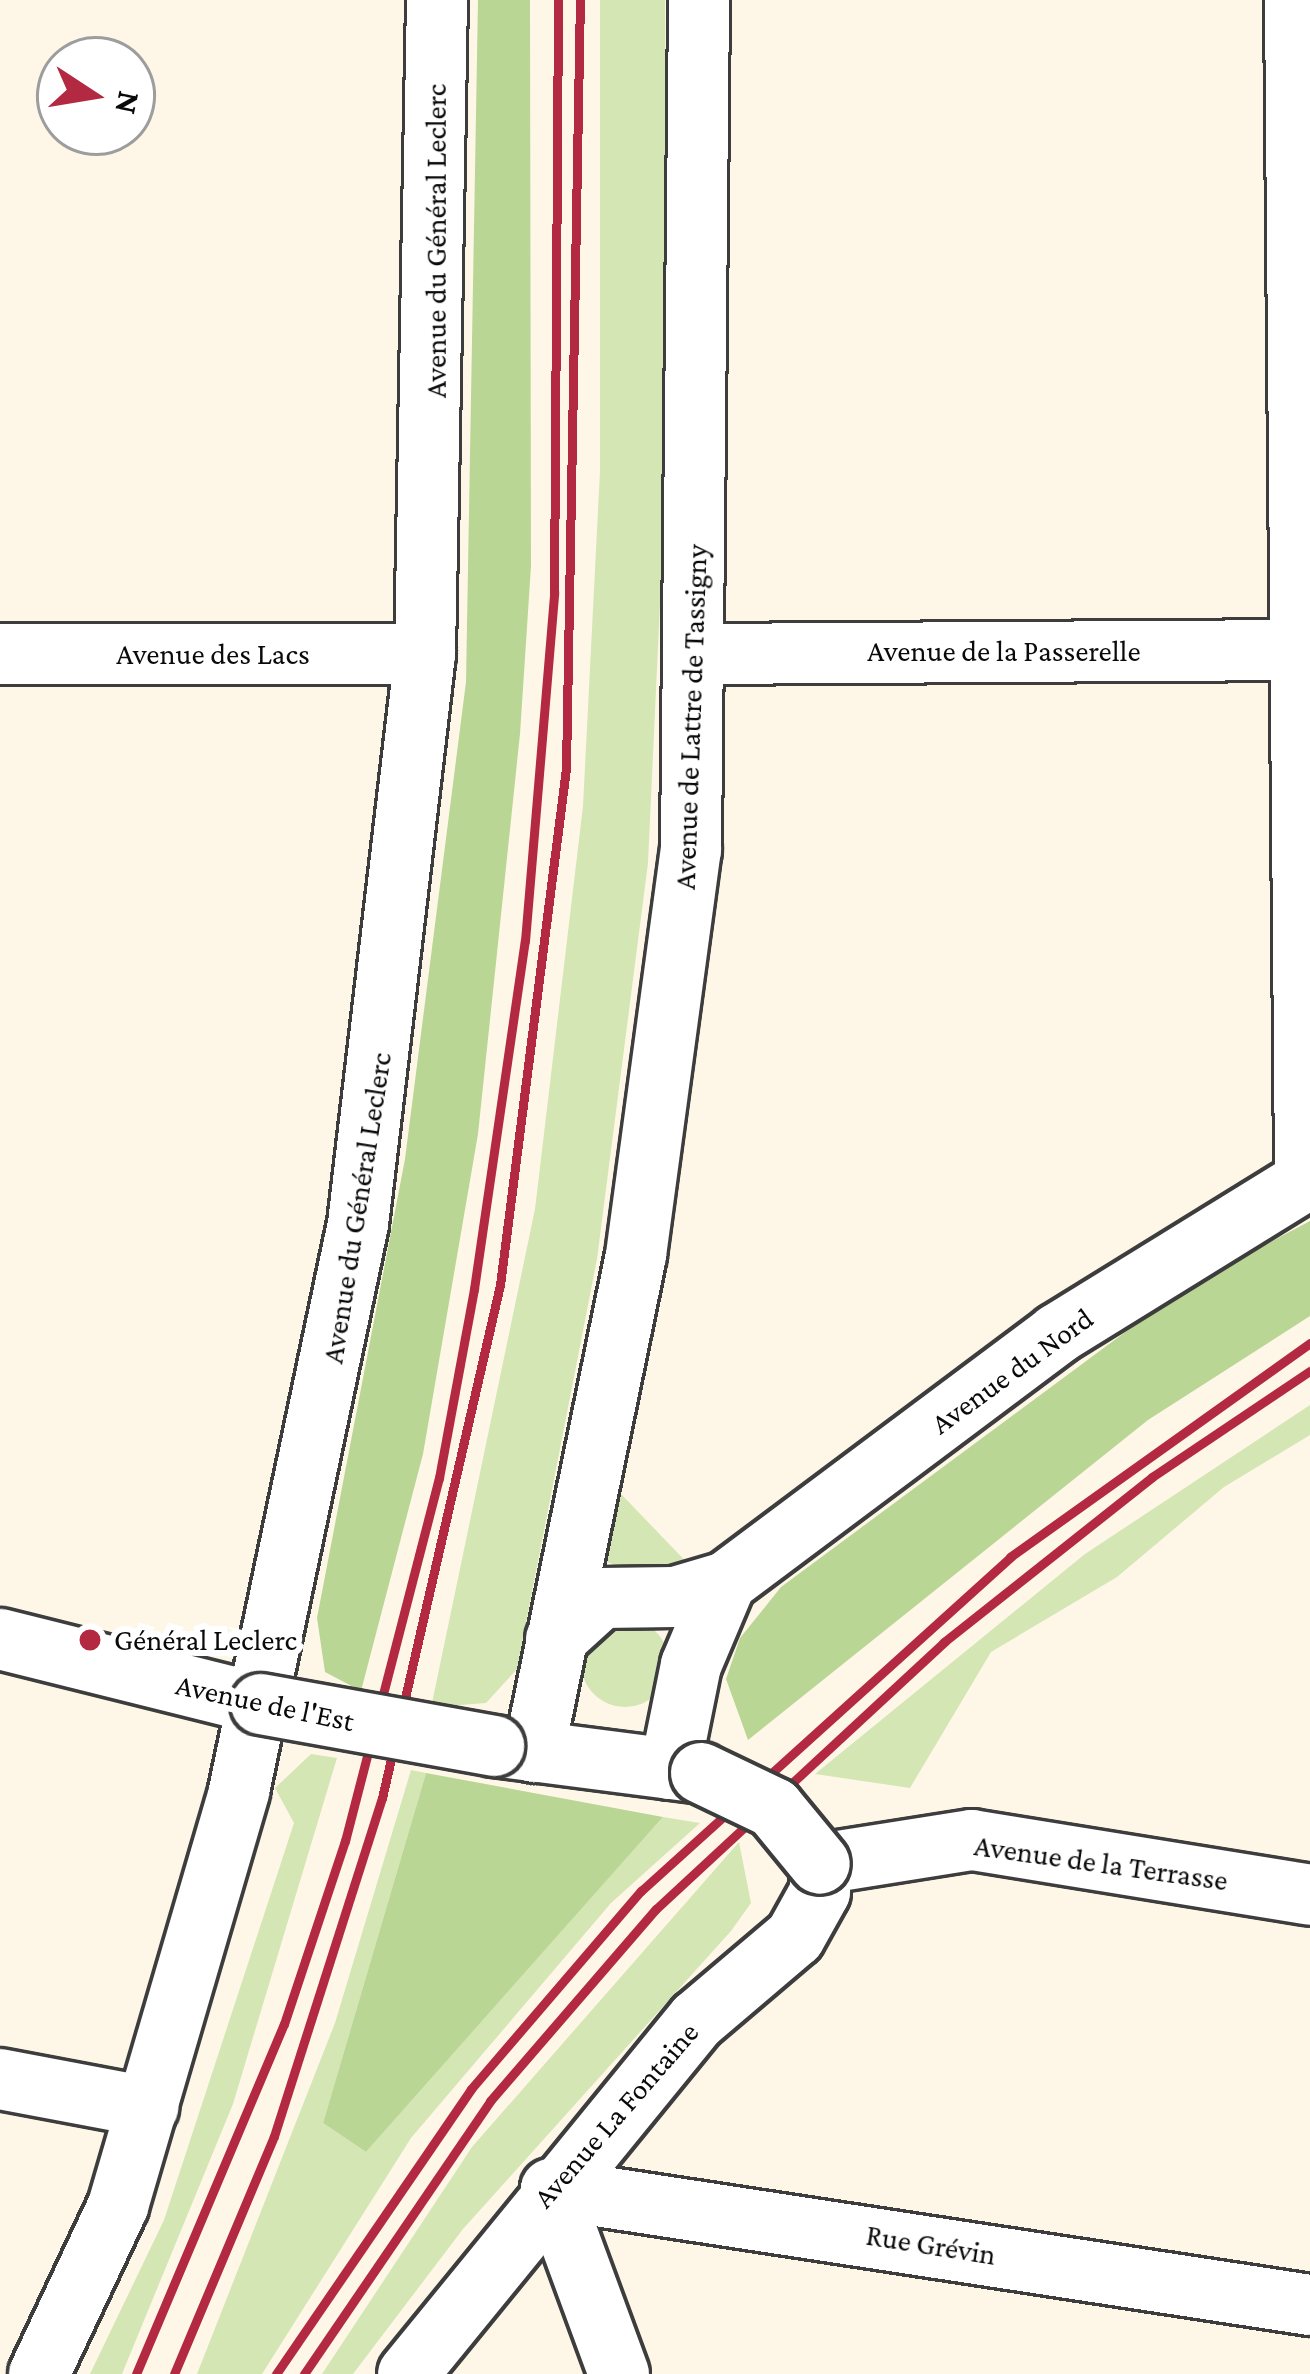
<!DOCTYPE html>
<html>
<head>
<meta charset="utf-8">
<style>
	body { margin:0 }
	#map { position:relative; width:1310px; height:2374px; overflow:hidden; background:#fef7e8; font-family:"Crimson Pro",serif }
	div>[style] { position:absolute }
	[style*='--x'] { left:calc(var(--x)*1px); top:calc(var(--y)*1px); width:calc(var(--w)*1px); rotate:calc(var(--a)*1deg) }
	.green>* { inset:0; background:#d4e6b4 }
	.round { border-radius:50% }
	.forest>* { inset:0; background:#bad694 }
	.roads { filter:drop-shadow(3px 0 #3d3d3d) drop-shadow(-3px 0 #3d3d3d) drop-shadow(0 3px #3d3d3d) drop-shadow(0 -3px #3d3d3d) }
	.minor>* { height:60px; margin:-30px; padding:0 30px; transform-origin:30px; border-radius:30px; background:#fff }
	.rail>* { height:9px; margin:-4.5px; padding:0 4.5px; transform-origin:4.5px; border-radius:4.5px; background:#b32941 }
	.bridges { filter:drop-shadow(3px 0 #3d3d3d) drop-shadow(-3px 0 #3d3d3d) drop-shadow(0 3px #3d3d3d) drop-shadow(0 -3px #3d3d3d) }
	.minor-bridge>* { height:60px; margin:-30px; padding:0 30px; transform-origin:30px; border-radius:30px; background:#fff }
	.dots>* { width:33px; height:33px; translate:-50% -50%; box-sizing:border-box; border:6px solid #fff; border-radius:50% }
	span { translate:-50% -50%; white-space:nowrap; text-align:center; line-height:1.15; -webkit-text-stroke:12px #fff; paint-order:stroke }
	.street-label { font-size:30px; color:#0a0a0a }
	.poi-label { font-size:30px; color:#0a0a0a }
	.left { translate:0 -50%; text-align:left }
	.north { position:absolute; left:36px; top:36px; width:120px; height:120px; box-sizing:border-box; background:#fff; border:3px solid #9d9d9d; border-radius:50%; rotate:102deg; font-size:33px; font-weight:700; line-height:48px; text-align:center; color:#0a0a0a }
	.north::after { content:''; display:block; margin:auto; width:42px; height:54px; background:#b32941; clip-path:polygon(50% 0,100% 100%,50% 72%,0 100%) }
</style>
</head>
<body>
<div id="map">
	<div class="green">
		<i style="clip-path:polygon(600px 0,665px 0,667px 453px,648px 863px,597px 1259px,517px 1669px,486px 1703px,447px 1706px,432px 1703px,535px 1209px,583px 806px,600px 471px)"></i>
		<i style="clip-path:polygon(1310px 1405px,1310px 1435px,1224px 1487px,1117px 1577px,991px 1652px,910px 1788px,815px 1774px,1085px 1554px)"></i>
		<i style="clip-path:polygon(606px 1491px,622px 1495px,697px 1573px,664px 1584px,597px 1558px)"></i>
		<i class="round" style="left:581px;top:1619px;width:88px;height:88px"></i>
		<i style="clip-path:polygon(311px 1754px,337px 1758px,233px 2104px,122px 2374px,90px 2374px,164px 2220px,294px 1823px,275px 1788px)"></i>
		<i style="clip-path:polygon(411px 1770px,426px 1773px,323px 2123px,366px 2152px,663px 1817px,700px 1823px,611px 1903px,411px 2138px,262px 2374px,197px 2374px,335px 2023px)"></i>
		<i style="clip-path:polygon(739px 1842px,751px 1903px,731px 1931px,463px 2229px,353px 2374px,322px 2374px,472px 2147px)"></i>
	</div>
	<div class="forest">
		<i style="clip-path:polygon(478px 0,530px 0,531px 566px,520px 734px,478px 1134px,423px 1454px,361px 1691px,325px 1672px,317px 1618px,405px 1159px,466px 682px)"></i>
		<i style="clip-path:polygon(1310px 1221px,1310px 1316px,1148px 1420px,748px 1740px,726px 1679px,740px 1638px,781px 1587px,1186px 1287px)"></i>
		<i style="clip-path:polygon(426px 1773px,663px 1817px,366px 2152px,323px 2123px)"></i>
	</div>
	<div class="roads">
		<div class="minor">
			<i style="--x:1295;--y:0;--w:1181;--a:89.51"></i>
			<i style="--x:0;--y:654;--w:425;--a:0"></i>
			<i style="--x:699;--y:654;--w:611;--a:-0.38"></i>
			<i style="--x:0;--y:1639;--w:269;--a:14"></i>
			<i style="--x:556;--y:1639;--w:61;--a:-42.3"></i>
			<i style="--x:601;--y:1598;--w:74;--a:-0.8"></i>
			<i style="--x:675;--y:1597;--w:53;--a:-16.4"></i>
			<i style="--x:726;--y:1582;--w:414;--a:-36.8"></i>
			<i style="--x:1057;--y:1334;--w:297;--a:-31.7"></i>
			<i style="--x:494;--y:1746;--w:209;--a:7.4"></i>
			<i style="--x:534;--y:1752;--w:507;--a:-78.4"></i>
			<i style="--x:636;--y:1255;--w:409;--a:-82.3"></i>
			<i style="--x:691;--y:850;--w:850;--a:-89.46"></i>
			<i style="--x:670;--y:1769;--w:106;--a:-78.6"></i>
			<i style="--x:691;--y:1665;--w:90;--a:-67.1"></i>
			<i style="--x:0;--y:2079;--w:151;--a:10.7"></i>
			<i style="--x:551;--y:2189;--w:768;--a:8.69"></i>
			<i style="--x:551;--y:2189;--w:197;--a:69.8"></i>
			<i style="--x:39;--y:2374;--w:186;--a:-64.8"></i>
			<i style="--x:118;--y:2206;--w:432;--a:-73.7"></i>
			<i style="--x:239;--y:1791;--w:579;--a:-78.15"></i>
			<i style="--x:358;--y:1224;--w:574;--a:-83.3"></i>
			<i style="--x:425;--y:654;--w:654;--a:-88.95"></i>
			<i style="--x:408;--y:2374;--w:457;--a:-50.8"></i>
			<i style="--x:697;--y:2020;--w:128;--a:-40.3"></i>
			<i style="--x:795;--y:1937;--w:51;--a:-60.9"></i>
			<i style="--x:820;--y:1892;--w:28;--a:-90"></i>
			<i style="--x:820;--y:1864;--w:154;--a:-9"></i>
			<i style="--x:972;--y:1840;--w:342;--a:9.2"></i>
		</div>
	</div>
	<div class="rail">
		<i style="--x:136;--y:2374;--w:380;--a:-67.1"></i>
		<i style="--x:284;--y:2024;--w:193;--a:-71.6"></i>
		<i style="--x:345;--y:1841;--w:375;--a:-75.5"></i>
		<i style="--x:439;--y:1478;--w:192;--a:-79.5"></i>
		<i style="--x:474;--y:1289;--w:352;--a:-81.7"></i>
		<i style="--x:525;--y:941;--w:349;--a:-85.2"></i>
		<i style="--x:554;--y:593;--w:593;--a:-89.61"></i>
		<i style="--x:174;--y:2374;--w:258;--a:-67.2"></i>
		<i style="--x:274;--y:2136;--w:355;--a:-72.3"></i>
		<i style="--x:382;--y:1798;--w:526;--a:-77.05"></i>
		<i style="--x:500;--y:1285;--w:521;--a:-82.72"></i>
		<i style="--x:566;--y:768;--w:768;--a:-88.96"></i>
		<i style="--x:276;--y:2374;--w:345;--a:-55.6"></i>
		<i style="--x:471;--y:2089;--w:261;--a:-49.4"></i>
		<i style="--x:641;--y:1891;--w:498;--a:-42.1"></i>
		<i style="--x:1010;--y:1557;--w:369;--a:-35.5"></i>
		<i style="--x:304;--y:2374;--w:330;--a:-55.7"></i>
		<i style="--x:490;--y:2101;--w:254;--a:-49.2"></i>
		<i style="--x:656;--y:1909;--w:393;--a:-42.8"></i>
		<i style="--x:944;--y:1642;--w:265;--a:-38.4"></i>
		<i style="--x:1152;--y:1477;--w:190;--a:-33.9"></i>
	</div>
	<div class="bridges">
		<div class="minor-bridge">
			<i style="--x:261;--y:1704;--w:237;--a:10.2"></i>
			<i style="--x:701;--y:1773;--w:81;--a:25.6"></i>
			<i style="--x:774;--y:1808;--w:72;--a:50.6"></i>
		</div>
	</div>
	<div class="dots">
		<i style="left:90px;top:1640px;background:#b32941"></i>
	</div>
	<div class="street-label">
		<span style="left:436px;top:241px;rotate:-90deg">Avenue du Général Leclerc</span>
		<span style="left:1004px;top:651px">Avenue de la Passerelle</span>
		<span style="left:213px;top:654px">Avenue des Lacs</span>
		<span style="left:691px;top:717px;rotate:-88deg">Avenue de Lattre de Tassigny</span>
		<span style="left:357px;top:1208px;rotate:-81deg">Avenue du Général Leclerc</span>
		<span style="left:1012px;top:1371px;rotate:-36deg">Avenue du Nord</span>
		<span style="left:265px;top:1703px;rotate:12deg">Avenue de l'Est</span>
		<span style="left:1101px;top:1863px;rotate:8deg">Avenue de la Terrasse</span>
		<span style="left:616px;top:2115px;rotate:-49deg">Avenue La Fontaine</span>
		<span style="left:931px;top:2245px;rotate:9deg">Rue Grévin</span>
	</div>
	<div class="poi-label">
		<span class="left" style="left:114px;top:1640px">Général Leclerc</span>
	</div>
	<div class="north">N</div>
</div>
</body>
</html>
